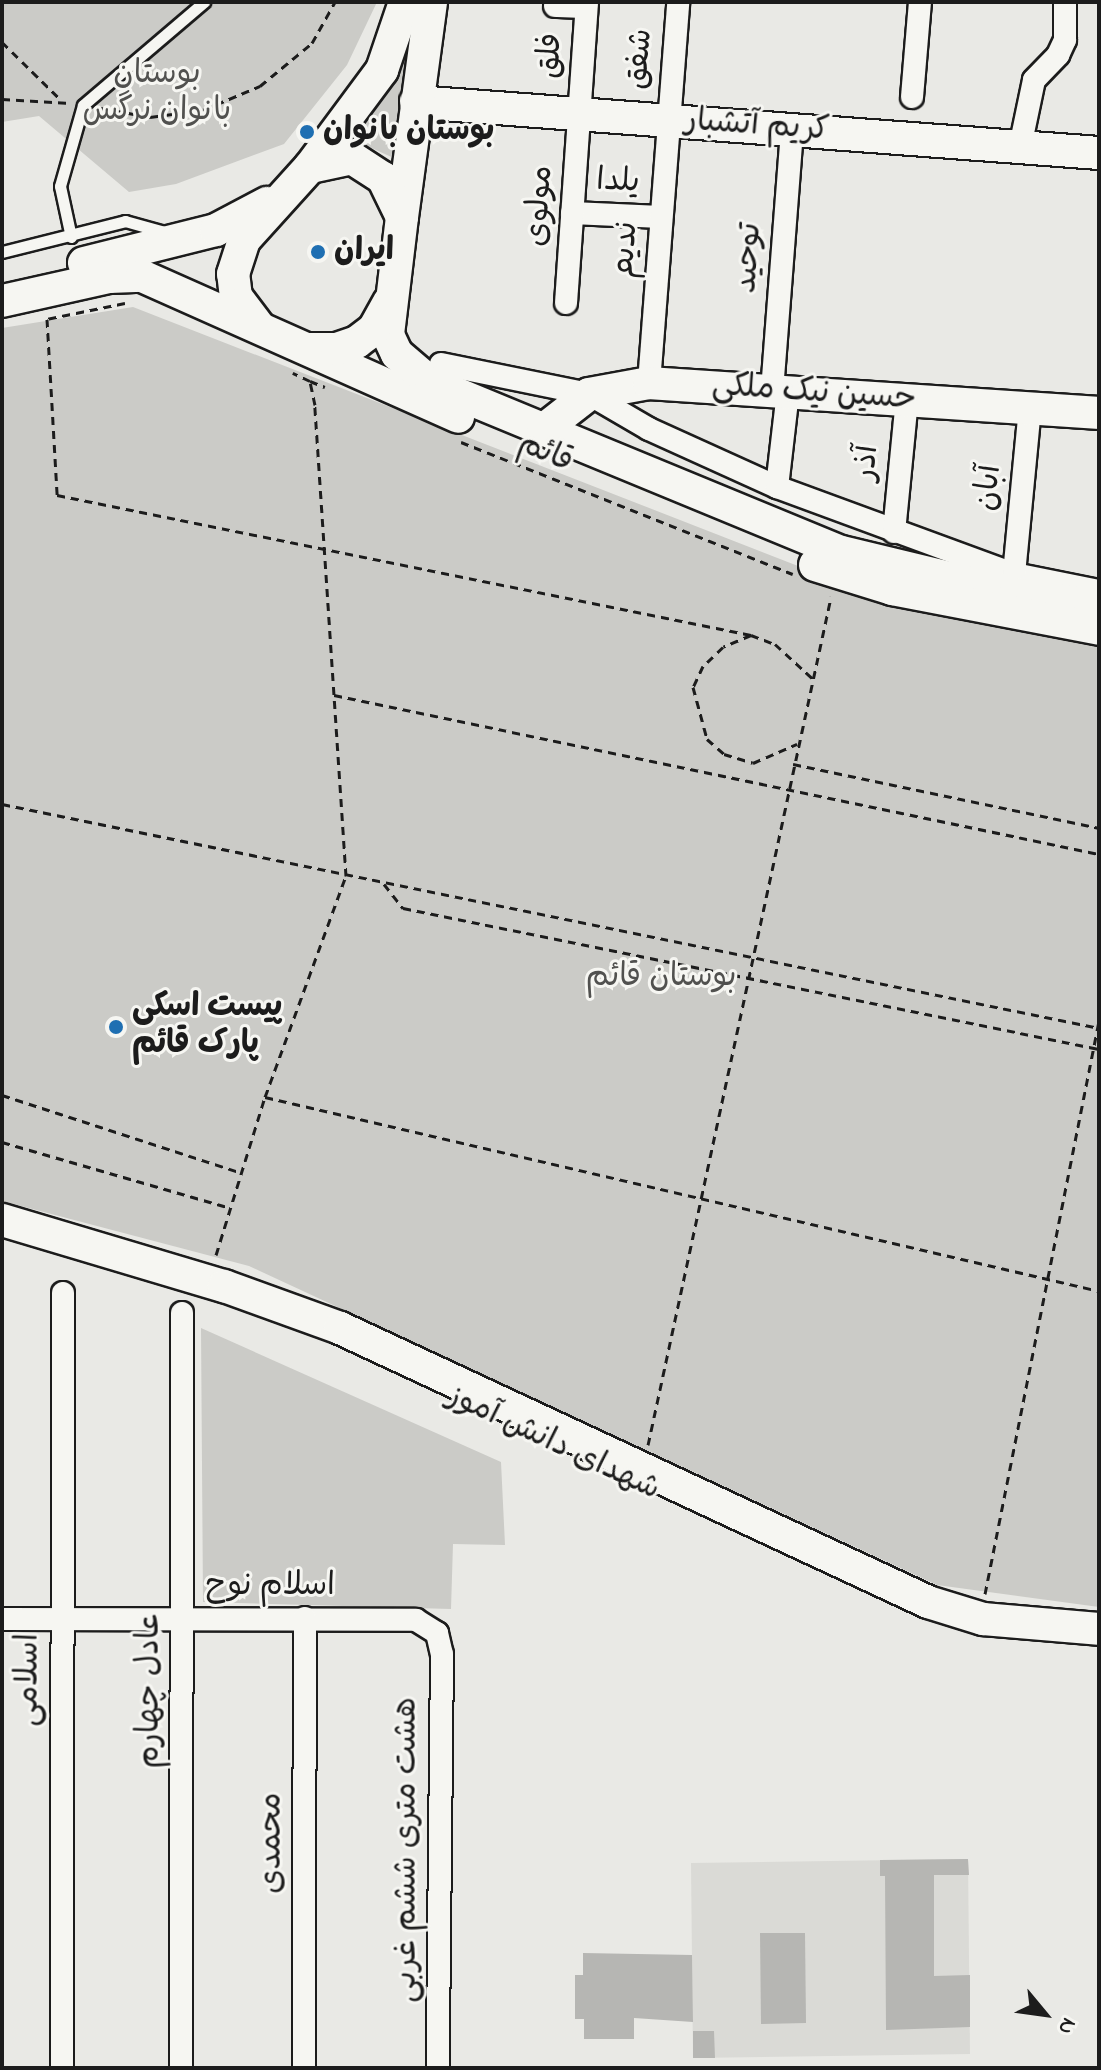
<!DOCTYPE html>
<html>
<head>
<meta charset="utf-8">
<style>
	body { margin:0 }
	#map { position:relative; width:1101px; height:2070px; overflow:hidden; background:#e9e9e5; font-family:"Indie Flower","Playpen Sans Arabic",sans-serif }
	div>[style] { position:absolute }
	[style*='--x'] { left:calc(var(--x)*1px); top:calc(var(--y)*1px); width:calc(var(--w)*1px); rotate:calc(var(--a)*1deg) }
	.built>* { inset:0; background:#dadad6 }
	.green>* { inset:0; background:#cbcbc7 }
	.building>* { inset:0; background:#b6b6b3 }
	.path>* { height:3px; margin-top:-1.5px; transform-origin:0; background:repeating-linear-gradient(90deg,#1c1c1c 0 8px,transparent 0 14px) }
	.roads { filter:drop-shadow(2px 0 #1c1c1c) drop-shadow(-2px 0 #1c1c1c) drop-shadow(0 2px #1c1c1c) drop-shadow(0 -2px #1c1c1c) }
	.lane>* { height:11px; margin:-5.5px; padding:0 5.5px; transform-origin:5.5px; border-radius:5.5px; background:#f6f6f2 }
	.street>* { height:22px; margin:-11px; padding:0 11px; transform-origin:11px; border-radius:11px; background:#f6f6f2 }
	.secondary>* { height:32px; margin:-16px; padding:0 16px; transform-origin:16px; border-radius:16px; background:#f6f6f2 }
	.dots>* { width:22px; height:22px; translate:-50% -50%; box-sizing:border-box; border:4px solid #f6f6f2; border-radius:50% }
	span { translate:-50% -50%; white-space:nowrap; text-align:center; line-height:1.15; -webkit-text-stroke:6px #f6f6f2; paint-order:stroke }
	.street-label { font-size:32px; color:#1c1c1c }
	.park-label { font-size:32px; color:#51514f }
	.poi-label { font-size:32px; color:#1c1c1c; font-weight:700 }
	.left { translate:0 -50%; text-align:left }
	.frame { position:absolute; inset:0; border:4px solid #1c1c1c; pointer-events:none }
	.north { position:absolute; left:1005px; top:1974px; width:80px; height:80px; -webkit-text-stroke:6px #f6f6f2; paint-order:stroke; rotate:119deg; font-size:22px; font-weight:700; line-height:32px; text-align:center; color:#1c1c1c }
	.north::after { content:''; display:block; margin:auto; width:28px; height:36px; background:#1c1c1c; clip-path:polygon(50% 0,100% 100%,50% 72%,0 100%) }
</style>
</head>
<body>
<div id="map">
	<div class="built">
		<i style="clip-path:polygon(968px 1859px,970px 2054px,693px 2058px,691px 1863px)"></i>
	</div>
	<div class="green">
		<i style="clip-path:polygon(2px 2px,377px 2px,347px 65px,284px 144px,176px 184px,129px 192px,39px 116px,2px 122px)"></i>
		<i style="clip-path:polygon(415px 25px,396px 159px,347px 137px,399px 74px)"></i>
		<i style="clip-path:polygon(133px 307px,865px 592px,1099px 634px,1099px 1607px,937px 1585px,249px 1266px,2px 1201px,2px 328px)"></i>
		<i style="clip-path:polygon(201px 1328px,501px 1462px,505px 1545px,453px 1544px,451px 1609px,203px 1602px)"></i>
	</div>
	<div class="building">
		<i style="clip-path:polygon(968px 1859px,969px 1875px,934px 1875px,934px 1976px,970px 1975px,970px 2027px,886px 2030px,885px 1876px,880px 1876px,880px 1860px)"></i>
		<i style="clip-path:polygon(760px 1933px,805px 1933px,806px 2023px,761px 2024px)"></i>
		<i style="clip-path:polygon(583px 1953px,692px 1955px,693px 2022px,634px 2018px,634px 2039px,584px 2039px,584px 2019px,575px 2019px,575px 1975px,583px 1975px)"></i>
		<i style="clip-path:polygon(693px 2031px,714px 2031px,715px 2058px,693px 2058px)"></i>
	</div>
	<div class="path">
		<i style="--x:2;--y:42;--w:84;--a:44.5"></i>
		<i style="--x:2;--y:99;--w:68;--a:3.4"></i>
		<i style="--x:101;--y:108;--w:50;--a:10.4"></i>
		<i style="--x:150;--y:117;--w:53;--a:-7.5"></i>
		<i style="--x:203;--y:110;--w:62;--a:-22.8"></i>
		<i style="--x:260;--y:86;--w:67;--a:-39.6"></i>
		<i style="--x:312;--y:43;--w:47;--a:-60.7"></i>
		<i style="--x:125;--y:303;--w:80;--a:168.4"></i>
		<i style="--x:47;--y:319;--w:176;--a:86.7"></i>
		<i style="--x:57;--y:495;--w:708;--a:11.41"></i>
		<i style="--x:751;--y:635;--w:26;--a:21"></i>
		<i style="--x:775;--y:644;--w:52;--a:42.6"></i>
		<i style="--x:310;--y:381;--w:16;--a:22"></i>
		<i style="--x:461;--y:442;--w:357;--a:21.7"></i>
		<i style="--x:751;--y:635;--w:30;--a:157"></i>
		<i style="--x:723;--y:647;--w:28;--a:136"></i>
		<i style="--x:703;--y:666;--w:23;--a:115"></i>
		<i style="--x:693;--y:687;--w:54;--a:74.9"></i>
		<i style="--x:707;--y:739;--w:23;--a:41"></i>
		<i style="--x:724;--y:754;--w:30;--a:17"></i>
		<i style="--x:753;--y:763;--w:48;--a:-23.4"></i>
		<i style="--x:334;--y:695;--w:781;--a:11.74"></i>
		<i style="--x:793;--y:764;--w:313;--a:11.8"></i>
		<i style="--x:2;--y:804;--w:1120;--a:11.54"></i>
		<i style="--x:384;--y:884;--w:31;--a:52"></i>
		<i style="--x:403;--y:908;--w:710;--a:11.45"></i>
		<i style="--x:2;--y:1095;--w:252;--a:18"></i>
		<i style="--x:265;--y:1097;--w:856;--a:13.09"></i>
		<i style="--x:2;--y:1142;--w:238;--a:16.1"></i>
		<i style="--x:216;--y:1255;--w:165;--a:-72.8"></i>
		<i style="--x:265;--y:1097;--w:235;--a:-69.9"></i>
		<i style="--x:346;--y:876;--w:472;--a:-93.8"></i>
		<i style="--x:315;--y:405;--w:25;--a:-102"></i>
		<i style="--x:310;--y:381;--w:19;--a:-155"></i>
		<i style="--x:648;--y:1445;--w:868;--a:-77.82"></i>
		<i style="--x:985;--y:1594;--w:584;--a:-78.75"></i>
	</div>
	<div class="roads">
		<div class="lane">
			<i style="--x:71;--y:237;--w:52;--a:-102.2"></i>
			<i style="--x:60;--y:186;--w:84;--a:-74.1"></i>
			<i style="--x:83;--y:105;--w:159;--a:-40.4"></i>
			<i style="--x:2;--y:252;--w:127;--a:-14.1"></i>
			<i style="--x:125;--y:221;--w:45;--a:15.6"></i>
		</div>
		<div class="street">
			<i style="--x:555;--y:6;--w:31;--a:2"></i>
			<i style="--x:912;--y:97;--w:95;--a:-85.2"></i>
			<i style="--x:1020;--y:147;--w:68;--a:-78.2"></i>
			<i style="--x:1034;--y:80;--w:35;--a:-46"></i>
			<i style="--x:1058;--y:55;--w:17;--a:-65"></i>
			<i style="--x:1065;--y:40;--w:38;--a:-90"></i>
			<i style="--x:572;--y:213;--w:89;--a:2.6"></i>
			<i style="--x:566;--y:303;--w:302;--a:-86"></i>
			<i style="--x:441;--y:364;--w:151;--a:11.5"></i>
			<i style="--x:589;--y:394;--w:69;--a:30.3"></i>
			<i style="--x:649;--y:429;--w:141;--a:24.4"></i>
			<i style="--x:777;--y:487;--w:252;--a:20.2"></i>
			<i style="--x:1014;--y:574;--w:87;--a:11.3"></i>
			<i style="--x:649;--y:383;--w:382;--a:-85.6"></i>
			<i style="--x:772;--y:391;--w:262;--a:-85.6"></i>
			<i style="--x:777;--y:487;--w:96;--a:-83.4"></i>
			<i style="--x:894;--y:532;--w:133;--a:-84.4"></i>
			<i style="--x:1014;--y:574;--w:167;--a:-84.5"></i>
			<i style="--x:2;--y:1619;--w:414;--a:0.1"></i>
			<i style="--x:416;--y:1620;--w:25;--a:32"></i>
			<i style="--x:437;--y:1633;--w:22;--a:77"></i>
			<i style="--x:442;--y:1654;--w:414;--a:90.6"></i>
			<i style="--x:62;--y:2068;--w:775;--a:-89.93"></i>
			<i style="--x:181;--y:2068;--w:755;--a:-89.92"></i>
			<i style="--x:304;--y:2068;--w:450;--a:-89.9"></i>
		</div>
		<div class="secondary">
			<i style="--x:416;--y:102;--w:685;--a:4.27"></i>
			<i style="--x:310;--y:167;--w:121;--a:-53.4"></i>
			<i style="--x:382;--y:70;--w:72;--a:-71.3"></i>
			<i style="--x:402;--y:217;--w:217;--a:-82.3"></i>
			<i style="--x:84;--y:263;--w:136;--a:-14"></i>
			<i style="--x:216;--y:230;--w:58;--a:-27.9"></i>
			<i style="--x:2;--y:301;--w:110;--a:-12.6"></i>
			<i style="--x:109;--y:277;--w:33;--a:-2"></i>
			<i style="--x:142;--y:276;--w:346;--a:24"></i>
			<i style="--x:259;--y:327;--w:38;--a:-127"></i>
			<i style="--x:236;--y:297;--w:23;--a:-97"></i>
			<i style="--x:233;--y:274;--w:36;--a:-72"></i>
			<i style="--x:244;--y:240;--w:98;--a:-47.9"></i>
			<i style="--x:310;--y:167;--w:43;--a:-12.1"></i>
			<i style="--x:352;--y:158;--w:37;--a:33"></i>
			<i style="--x:383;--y:178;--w:43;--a:64"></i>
			<i style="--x:402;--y:217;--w:119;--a:96.8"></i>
			<i style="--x:388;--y:335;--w:21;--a:65"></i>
			<i style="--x:397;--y:354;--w:45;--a:40.5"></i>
			<i style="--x:431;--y:383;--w:444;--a:22.4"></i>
			<i style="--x:842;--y:552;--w:178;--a:13.6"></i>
			<i style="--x:1015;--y:594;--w:85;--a:8.1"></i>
			<i style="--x:309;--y:349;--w:28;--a:0"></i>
			<i style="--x:337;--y:349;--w:21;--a:-19"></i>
			<i style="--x:357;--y:342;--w:21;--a:-37"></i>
			<i style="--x:374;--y:329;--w:31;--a:-61"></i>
			<i style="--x:543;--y:430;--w:58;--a:-38"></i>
			<i style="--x:589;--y:394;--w:61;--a:-10.4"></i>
			<i style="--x:649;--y:383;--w:451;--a:3.8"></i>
			<i style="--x:815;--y:565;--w:81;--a:17.3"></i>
			<i style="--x:892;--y:589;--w:211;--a:10.9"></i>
			<i style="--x:2;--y:1220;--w:232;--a:16.6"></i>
			<i style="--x:224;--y:1286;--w:123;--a:19.9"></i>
			<i style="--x:340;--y:1328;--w:649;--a:24.98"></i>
			<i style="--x:928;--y:1602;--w:58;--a:17.2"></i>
			<i style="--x:983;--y:1619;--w:116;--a:4.9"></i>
		</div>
	</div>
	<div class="dots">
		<i style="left:307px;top:132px;background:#1f6fb2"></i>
		<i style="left:318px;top:252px;background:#1f6fb2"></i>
		<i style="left:116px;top:1027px;background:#1f6fb2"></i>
	</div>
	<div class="street-label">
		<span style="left:552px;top:56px;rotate:-87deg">فلق</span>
		<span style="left:641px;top:59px;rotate:-85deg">شفق</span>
		<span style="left:757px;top:127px;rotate:4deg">کریم آتشبار</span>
		<span style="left:618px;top:183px;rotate:3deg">یلدا</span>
		<span style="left:541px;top:206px;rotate:-86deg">مولوی</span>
		<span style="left:627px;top:250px;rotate:-86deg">ندیم</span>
		<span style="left:750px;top:258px;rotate:-86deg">توحید</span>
		<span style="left:814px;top:394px;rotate:4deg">حسین نیک ملکی</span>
		<span style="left:545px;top:454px;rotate:23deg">قائم</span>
		<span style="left:868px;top:463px;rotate:-84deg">آذر</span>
		<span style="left:990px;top:488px;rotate:-84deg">آبان</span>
		<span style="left:553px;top:1444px;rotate:25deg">شهدای دانش آموز</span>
		<span style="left:270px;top:1587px">اسلام نوح</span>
		<span style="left:30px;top:1680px;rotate:-90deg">اسلامی</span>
		<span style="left:151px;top:1690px;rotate:-90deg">عادل چهارم</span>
		<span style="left:273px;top:1843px;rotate:-90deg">محمدی</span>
		<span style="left:408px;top:1850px;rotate:-90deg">هشت متری ششم غربی</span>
	</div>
	<div class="park-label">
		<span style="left:157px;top:94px">بوستان<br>بانوان نرگس</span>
		<span style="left:661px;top:978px">بوستان قائم</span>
	</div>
	<div class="poi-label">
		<span class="left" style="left:323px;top:132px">بوستان بانوان</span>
		<span class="left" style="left:334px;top:252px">ایران</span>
		<span class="left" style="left:132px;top:1027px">پیست اسکی<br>پارک قائم</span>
	</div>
	<div class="frame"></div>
	<div class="north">N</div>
</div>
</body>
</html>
